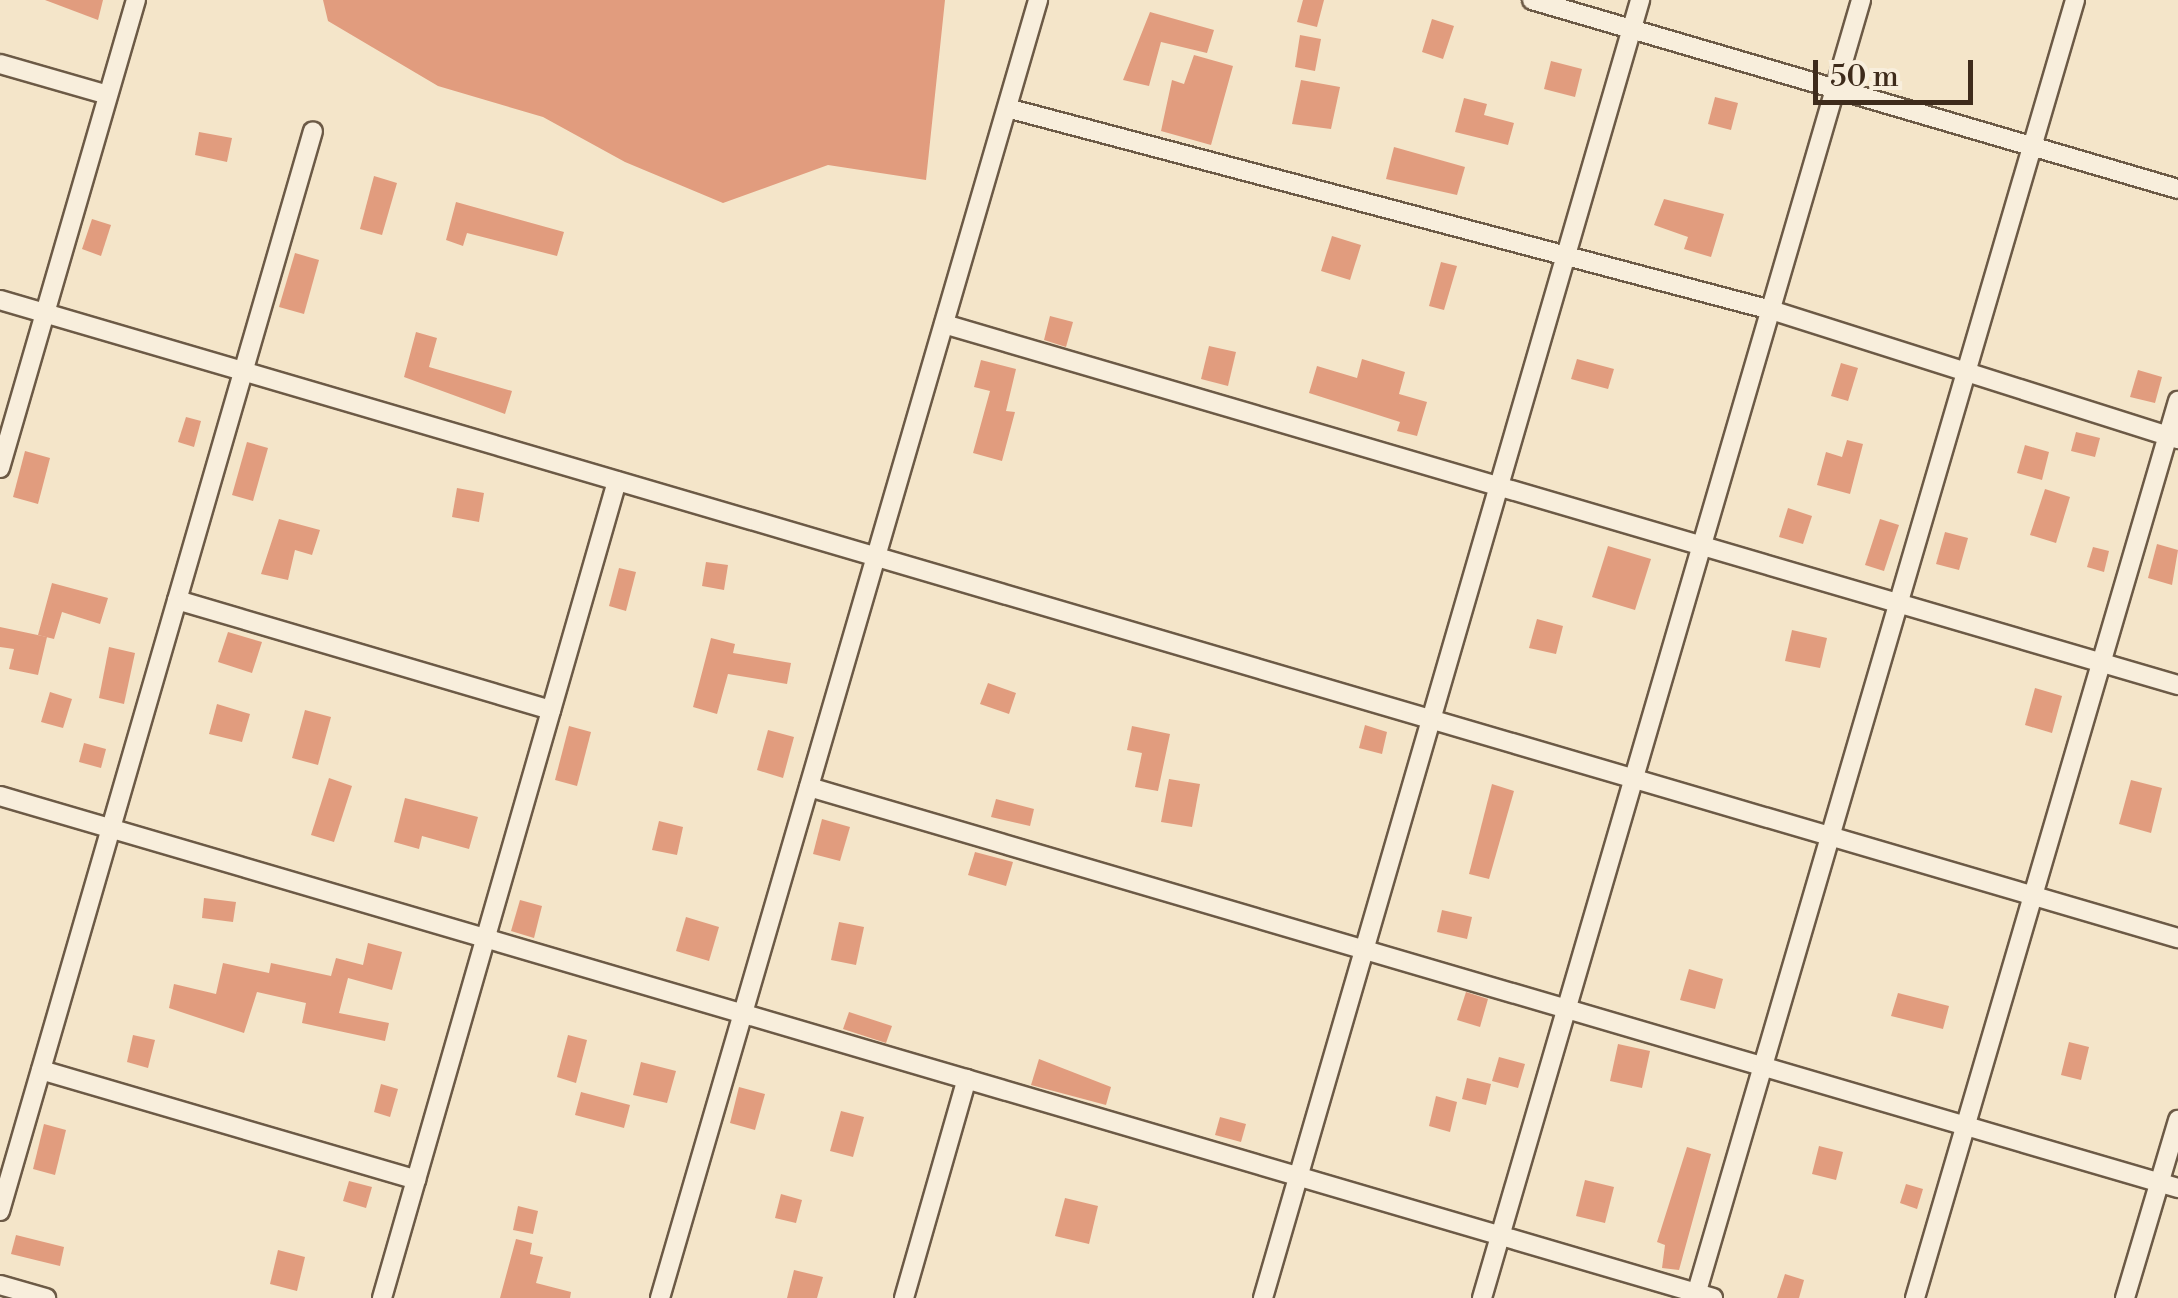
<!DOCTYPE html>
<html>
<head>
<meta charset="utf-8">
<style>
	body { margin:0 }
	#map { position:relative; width:2178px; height:1298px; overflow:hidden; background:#f4e5c9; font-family:"Libre Bodoni",serif }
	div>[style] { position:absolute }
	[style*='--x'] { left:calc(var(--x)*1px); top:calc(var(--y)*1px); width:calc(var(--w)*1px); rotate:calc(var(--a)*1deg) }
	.building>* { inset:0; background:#e19c7e }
	.roads { filter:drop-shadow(2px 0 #6c5a46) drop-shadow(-2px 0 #6c5a46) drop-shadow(0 2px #6c5a46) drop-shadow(0 -2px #6c5a46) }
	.street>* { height:18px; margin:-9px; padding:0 9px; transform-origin:9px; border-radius:9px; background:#f8eedc }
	span { translate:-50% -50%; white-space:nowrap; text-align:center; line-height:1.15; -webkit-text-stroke:8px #f8eedc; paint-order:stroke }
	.scale { position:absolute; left:1813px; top:60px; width:160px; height:45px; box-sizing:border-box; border:5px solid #3e2b1b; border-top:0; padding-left:12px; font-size:30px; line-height:35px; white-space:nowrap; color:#3e2b1b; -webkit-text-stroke:8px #f8eedc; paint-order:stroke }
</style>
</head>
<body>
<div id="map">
	<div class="building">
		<i style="clip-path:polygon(45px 0,103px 0,98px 20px)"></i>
		<i style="clip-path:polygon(323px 0,945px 0,926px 180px,828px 165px,723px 203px,625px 162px,543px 117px,438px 86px,328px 21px)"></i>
		<i style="clip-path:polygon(1303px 0,1324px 0,1317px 27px,1297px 22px)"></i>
		<i style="clip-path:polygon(1150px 12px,1214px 30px,1207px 53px,1161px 42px,1149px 86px,1123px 80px)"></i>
		<i style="clip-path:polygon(1432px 19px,1454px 26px,1443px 59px,1422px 52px)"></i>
		<i style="clip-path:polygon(1300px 35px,1321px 39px,1315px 71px,1295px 67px)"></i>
		<i style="clip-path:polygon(1194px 55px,1233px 66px,1211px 145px,1161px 131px,1172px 80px,1184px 84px)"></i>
		<i style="clip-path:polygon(1551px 61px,1582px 69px,1575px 97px,1544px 89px)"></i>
		<i style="clip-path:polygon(1301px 80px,1340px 87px,1331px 129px,1292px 124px)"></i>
		<i style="clip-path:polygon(1715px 97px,1738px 103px,1731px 130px,1708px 124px)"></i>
		<i style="clip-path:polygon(1464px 98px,1487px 104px,1484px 115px,1514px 123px,1508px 145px,1455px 132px)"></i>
		<i style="clip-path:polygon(199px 132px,232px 138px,227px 162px,195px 155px)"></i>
		<i style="clip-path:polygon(1394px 147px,1465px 167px,1457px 195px,1386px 179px)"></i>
		<i style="clip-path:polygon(374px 176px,397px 183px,382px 235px,360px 229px)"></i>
		<i style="clip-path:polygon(1664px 199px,1724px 214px,1711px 257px,1684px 249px,1688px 237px,1654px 225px)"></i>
		<i style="clip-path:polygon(456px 202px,564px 232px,557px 256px,467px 233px,463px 246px,446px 240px)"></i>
		<i style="clip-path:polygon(92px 219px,111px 225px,101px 256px,82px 249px)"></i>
		<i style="clip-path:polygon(1332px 236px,1361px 245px,1350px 280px,1321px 271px)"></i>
		<i style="clip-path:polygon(295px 253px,319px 260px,304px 314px,279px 307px)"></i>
		<i style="clip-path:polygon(1441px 262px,1457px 266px,1444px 310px,1429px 306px)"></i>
		<i style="clip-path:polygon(1050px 316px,1073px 322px,1066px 347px,1044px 340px)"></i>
		<i style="clip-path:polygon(416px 332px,437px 338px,429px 367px,512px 391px,505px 414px,404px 377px)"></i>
		<i style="clip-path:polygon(1209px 346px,1236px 352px,1228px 386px,1201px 379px)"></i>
		<i style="clip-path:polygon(1362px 359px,1405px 372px,1399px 394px,1427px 402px,1417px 436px,1397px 431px,1400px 422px,1309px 393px,1317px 366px,1357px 378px)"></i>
		<i style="clip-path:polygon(1577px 359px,1614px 369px,1608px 389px,1571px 379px)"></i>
		<i style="clip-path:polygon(981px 360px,1016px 369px,1006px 411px,1015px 412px,1002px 461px,973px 453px,990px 391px,974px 387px)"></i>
		<i style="clip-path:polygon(1841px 363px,1858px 368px,1848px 401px,1831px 396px)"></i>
		<i style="clip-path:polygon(2138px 370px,2162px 377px,2155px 403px,2130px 397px)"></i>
		<i style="clip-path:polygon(186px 417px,201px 421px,194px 447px,178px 442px)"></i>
		<i style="clip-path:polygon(2076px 432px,2100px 438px,2095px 457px,2071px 451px)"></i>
		<i style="clip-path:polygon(1847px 440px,1863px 444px,1850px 494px,1817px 485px,1826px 452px,1842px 457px)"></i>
		<i style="clip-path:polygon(247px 442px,268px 448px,253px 501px,232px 495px)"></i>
		<i style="clip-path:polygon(2025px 445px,2049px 452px,2042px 480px,2017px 473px)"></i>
		<i style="clip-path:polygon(25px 451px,50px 458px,38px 504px,13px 497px)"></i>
		<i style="clip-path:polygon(457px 488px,484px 493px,479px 522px,452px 517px)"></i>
		<i style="clip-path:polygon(2045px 489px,2070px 497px,2056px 543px,2030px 535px)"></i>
		<i style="clip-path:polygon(1788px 508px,1812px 516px,1803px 544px,1779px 537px)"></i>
		<i style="clip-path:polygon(279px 519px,320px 530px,312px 555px,295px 550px,288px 580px,261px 574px)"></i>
		<i style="clip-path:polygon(1880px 519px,1899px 525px,1884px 571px,1865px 565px)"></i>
		<i style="clip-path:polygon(1945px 532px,1968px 538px,1959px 570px,1936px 564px)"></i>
		<i style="clip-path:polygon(2157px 544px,2178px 550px,2172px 585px,2148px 578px)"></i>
		<i style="clip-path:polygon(1608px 546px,1651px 559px,1635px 610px,1592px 597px)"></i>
		<i style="clip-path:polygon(2093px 547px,2109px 551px,2104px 572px,2087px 567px)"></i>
		<i style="clip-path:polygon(706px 562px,728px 565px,724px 590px,702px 586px)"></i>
		<i style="clip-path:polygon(619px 568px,636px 572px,626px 611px,609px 606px)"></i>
		<i style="clip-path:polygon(52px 583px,108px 598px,100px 624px,62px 612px,54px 639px,38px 635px)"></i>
		<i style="clip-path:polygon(1537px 619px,1563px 626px,1556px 654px,1529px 648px)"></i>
		<i style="clip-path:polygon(0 627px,47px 637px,38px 675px,9px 669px,14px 649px,0 647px)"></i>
		<i style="clip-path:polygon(1792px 630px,1827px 638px,1820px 668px,1785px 661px)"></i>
		<i style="clip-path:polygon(228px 632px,262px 642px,252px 673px,218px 662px)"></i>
		<i style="clip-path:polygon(711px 638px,735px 644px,733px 653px,791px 663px,787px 684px,728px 674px,717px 714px,693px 707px)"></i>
		<i style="clip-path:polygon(109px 647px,135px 653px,124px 704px,99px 698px)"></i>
		<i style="clip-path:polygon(988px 683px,1016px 693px,1009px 714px,980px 704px)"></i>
		<i style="clip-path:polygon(2035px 688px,2062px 696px,2052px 733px,2025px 725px)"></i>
		<i style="clip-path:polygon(50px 692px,72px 699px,63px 728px,41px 722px)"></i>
		<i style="clip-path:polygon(217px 704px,250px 714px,242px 742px,209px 734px)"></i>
		<i style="clip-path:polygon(305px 710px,331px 717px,318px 765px,292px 758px)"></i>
		<i style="clip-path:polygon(1365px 725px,1387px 732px,1382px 754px,1359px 748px)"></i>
		<i style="clip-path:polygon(569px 726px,591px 732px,577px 786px,555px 780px)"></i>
		<i style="clip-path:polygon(1132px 726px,1170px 734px,1158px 791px,1135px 787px,1142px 753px,1127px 750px)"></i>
		<i style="clip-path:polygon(768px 730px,794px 737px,783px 778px,757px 770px)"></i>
		<i style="clip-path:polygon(84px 743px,106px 749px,101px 768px,79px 762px)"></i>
		<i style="clip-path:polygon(329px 778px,352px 786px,334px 842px,311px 835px)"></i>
		<i style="clip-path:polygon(1169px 779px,1200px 784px,1192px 827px,1161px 822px)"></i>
		<i style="clip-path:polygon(2131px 780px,2162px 788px,2151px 833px,2119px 824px)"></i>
		<i style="clip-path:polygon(1492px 784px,1514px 791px,1489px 879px,1469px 874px)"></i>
		<i style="clip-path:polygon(405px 798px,478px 817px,469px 849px,422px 836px,419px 849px,394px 842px)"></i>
		<i style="clip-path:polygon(996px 799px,1034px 809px,1030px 826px,991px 817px)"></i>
		<i style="clip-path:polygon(822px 819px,850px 827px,840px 861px,813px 854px)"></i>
		<i style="clip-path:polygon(659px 821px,683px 827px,677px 855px,652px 850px)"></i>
		<i style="clip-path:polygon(975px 852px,1013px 862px,1006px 886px,968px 875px)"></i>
		<i style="clip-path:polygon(204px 898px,236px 902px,233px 922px,202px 918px)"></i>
		<i style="clip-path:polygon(520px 900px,542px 906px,534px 938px,511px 931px)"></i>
		<i style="clip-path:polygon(1442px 910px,1472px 917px,1467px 939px,1437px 932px)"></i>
		<i style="clip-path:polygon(686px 917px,719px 927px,709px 961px,676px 951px)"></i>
		<i style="clip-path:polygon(839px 922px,864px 927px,856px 965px,831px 960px)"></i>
		<i style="clip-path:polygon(368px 943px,402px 952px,392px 990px,348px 978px,339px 1013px,389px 1023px,385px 1041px,302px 1023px,306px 1003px,257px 992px,244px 1033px,169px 1008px,174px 984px,216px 994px,223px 963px,269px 973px,271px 963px,331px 976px,336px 958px,363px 965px)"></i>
		<i style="clip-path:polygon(1689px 969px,1723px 979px,1715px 1009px,1680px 1000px)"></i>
		<i style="clip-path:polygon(1466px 992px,1488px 999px,1480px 1027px,1457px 1020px)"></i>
		<i style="clip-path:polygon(1898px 993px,1949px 1006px,1943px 1029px,1891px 1016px)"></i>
		<i style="clip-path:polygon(849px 1012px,892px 1026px,886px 1043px,843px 1029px)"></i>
		<i style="clip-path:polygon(133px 1035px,155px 1040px,148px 1068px,127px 1062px)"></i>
		<i style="clip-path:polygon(568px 1035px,587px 1040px,576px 1083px,557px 1077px)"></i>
		<i style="clip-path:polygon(2069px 1042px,2089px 1047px,2081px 1080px,2061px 1075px)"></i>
		<i style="clip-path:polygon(1618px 1044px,1650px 1051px,1642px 1088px,1610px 1081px)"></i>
		<i style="clip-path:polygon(1499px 1057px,1525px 1064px,1518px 1088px,1492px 1081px)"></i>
		<i style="clip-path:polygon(1039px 1059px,1111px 1087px,1106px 1105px,1031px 1085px)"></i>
		<i style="clip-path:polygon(641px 1062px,676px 1071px,667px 1103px,633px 1095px)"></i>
		<i style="clip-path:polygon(1467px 1078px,1491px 1084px,1486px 1105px,1462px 1099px)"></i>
		<i style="clip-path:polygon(381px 1084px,398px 1089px,390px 1117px,374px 1112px)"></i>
		<i style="clip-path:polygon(739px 1087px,765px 1094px,755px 1130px,730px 1123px)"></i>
		<i style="clip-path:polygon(581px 1092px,630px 1105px,624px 1128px,575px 1115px)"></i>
		<i style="clip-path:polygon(1436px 1096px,1457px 1102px,1450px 1132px,1429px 1126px)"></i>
		<i style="clip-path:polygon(841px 1111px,864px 1117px,853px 1157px,830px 1151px)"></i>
		<i style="clip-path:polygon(1220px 1117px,1246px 1124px,1241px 1142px,1215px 1135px)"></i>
		<i style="clip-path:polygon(44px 1124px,66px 1130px,55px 1175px,33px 1169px)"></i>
		<i style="clip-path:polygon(1819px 1146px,1843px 1152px,1836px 1180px,1812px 1174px)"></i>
		<i style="clip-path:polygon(1687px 1147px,1711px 1154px,1679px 1270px,1662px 1268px,1665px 1245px,1657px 1242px)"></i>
		<i style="clip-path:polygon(1585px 1180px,1614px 1187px,1605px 1223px,1576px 1216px)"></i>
		<i style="clip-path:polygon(349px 1181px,372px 1187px,366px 1208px,343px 1201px)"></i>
		<i style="clip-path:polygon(1906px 1184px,1923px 1189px,1917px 1209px,1900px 1203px)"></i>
		<i style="clip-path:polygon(781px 1194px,802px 1200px,796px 1223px,775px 1218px)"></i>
		<i style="clip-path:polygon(1065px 1198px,1098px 1206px,1089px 1244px,1055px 1236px)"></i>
		<i style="clip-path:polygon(518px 1206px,538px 1211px,533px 1234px,513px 1230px)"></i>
		<i style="clip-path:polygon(16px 1235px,64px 1247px,60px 1266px,11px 1254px)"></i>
		<i style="clip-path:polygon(516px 1239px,532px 1243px,530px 1254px,543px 1257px,536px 1283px,571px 1292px,570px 1298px,500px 1298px)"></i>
		<i style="clip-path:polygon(278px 1250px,305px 1257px,297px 1291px,270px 1284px)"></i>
		<i style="clip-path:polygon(794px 1270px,823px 1277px,817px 1298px,787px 1298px)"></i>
		<i style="clip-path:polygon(1785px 1274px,1804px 1280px,1799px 1298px,1777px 1298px)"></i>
	</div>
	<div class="roads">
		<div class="street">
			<i style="--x:1532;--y:0;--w:673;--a:16.31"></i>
			<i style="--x:0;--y:64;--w:112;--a:16"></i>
			<i style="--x:1007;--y:108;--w:790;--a:14.81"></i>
			<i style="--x:1771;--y:310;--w:427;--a:17.6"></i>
			<i style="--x:0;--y:300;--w:2270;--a:16.33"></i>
			<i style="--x:944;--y:324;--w:1286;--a:16.31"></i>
			<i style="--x:0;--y:468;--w:487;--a:-73.8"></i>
			<i style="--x:177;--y:600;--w:390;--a:16.4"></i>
			<i style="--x:809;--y:787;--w:1427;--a:16.33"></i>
			<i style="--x:0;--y:796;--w:1785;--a:16.33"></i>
			<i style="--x:41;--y:1070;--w:391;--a:16.3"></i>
			<i style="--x:0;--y:1211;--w:1124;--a:-73.84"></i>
			<i style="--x:0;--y:1285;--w:48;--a:15.8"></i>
			<i style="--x:382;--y:1298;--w:850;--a:-73.95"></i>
			<i style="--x:660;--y:1298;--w:1352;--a:-73.76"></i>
			<i style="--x:904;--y:1298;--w:228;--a:-74"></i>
			<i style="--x:1263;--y:1298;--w:1352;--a:-73.8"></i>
			<i style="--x:1482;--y:1298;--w:1352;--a:-73.72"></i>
			<i style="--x:1695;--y:1298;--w:1352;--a:-73.68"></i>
			<i style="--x:1915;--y:1298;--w:935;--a:-73.66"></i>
			<i style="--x:2125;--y:1298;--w:186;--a:-73.4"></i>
		</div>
	</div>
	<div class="scale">50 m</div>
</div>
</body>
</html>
